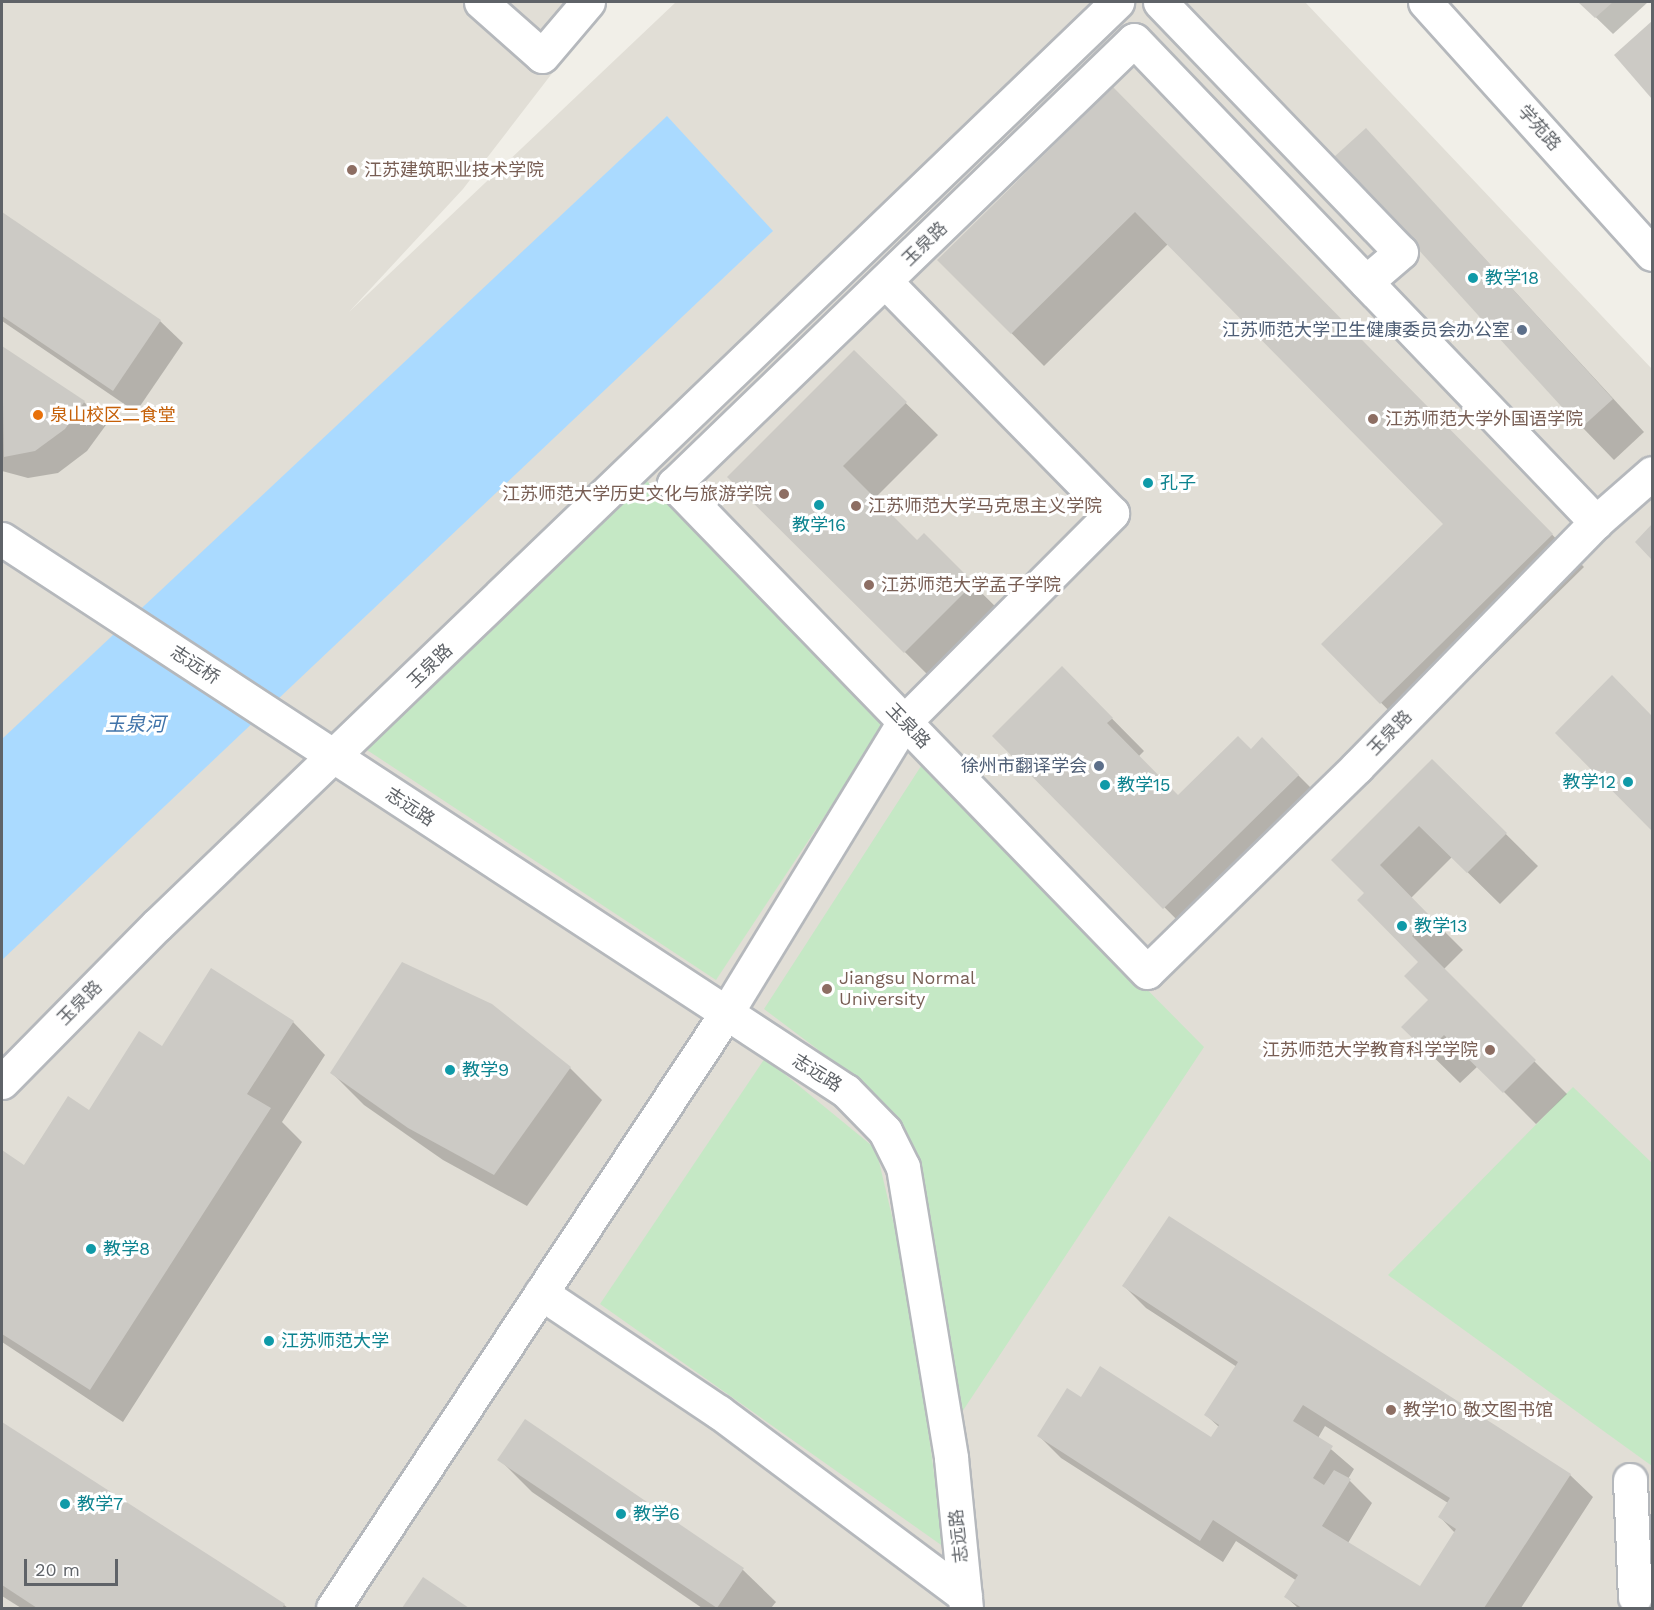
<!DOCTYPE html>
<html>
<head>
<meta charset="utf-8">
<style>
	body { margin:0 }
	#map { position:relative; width:1654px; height:1610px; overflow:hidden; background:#f1efe8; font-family:"Work Sans","Noto Sans SC",sans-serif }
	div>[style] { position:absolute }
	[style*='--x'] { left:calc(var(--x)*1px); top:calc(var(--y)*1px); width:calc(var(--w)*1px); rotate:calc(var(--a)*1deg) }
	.education>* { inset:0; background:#e1ded6 }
	.green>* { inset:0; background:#c5e8c5 }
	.water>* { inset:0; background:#aadaff }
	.shadow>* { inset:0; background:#0003 }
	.building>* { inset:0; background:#cccac5 }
	.roads { filter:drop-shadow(2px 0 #b5b8bc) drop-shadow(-2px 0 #b5b8bc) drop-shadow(0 2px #b5b8bc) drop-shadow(0 -2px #b5b8bc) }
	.minor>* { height:33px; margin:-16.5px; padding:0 16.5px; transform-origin:16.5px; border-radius:16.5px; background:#fff }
	.dots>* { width:16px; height:16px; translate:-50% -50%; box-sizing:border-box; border:3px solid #fff; border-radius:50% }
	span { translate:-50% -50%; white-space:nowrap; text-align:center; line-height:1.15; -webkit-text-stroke:6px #fff; paint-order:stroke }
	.street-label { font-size:18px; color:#5f6368 }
	.education-label { font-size:18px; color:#785e54 }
	.left { translate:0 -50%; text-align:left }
	.right { translate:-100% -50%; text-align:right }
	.culture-label { font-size:18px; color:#0d838f }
	.service-label { font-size:18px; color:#4e5e75 }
	.food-label { font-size:18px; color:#c56008 }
	.water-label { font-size:20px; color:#4174aa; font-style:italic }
	.frame { position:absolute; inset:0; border:3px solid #5f6368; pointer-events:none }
	.scale { position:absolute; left:24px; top:1559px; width:94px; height:27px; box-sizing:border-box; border:3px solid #5f6368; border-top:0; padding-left:8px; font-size:18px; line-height:21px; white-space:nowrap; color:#5f6368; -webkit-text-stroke:4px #fff; paint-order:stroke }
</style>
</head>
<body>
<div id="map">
	<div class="education">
		<i style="clip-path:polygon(2px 2px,607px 2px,463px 189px,349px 312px,676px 2px,1305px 2px,1652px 369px,1652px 1608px,2px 1608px)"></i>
	</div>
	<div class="green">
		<i style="clip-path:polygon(647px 481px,887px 722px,716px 980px,367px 750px)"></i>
		<i style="clip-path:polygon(923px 763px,1204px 1047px,960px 1415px,941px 1311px,860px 1089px,816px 1048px,764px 1009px)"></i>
		<i style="clip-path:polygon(765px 1058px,876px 1149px,909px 1288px,944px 1547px,600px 1304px)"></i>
		<i style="clip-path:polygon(1573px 1087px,1652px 1163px,1652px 1466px,1388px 1275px)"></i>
	</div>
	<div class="water">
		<i style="clip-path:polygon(667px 116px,773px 231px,2px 960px,2px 739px)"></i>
	</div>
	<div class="shadow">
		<i style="clip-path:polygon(1580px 2px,1648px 2px,1613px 34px)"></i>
		<i style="clip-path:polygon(1652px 23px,1652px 96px,1616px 55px)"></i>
		<i style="clip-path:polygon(1145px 121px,1584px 567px,1413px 735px,1323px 644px,1445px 524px,1168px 244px,1044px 366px,939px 260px)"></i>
		<i style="clip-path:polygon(1366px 130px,1644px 432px,1614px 460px,1582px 427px)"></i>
		<i style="clip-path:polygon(2px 214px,160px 321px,183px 343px,136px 412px,2px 321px)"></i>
		<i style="clip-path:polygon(2px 348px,84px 402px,106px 425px,87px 451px,58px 473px,28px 478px,2px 471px)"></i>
		<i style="clip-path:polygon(854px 352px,938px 435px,874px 499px,917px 542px,924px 536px,1005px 616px,937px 684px,729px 477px)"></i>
		<i style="clip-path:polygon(1062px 668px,1144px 751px,1138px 757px,1178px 797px,1251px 751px,1262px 739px,1331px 808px,1197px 940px,994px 736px)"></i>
		<i style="clip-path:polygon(1612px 678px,1652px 718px,1652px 829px,1557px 733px)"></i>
		<i style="clip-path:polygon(1432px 761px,1538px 866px,1500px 904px,1452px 857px,1411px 898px,1463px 950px,1443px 970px,1567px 1094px,1536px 1124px,1478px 1066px,1460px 1083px,1403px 1027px,1430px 1000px,1420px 962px,1366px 893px,1333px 860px)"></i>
		<i style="clip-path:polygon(293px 1022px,325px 1055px,282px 1122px,302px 1142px,123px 1422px,2px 1342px,2px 1152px,25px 1167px,162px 1048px)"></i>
		<i style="clip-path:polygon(570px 1068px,602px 1100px,527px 1206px,443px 1160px,364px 1105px,332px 1073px)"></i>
		<i style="clip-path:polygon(evenodd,1124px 1286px,1570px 1475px,1593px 1497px,1521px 1608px,1298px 1608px,1286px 1597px,1297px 1581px,1236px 1541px,1223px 1562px,1061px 1458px,1039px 1436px,1081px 1399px,1211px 1439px,1219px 1427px,1206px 1415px,1237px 1367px,1146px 1308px,1124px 1286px,1325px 1426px,1448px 1503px,1440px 1517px,1455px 1533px,1420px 1588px,1348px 1543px,1372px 1503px,1348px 1479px,1354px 1469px,1318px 1438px,1325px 1426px)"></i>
		<i style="clip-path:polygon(525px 1421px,743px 1570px,776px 1602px,771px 1608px,702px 1608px,532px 1492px,499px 1459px)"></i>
		<i style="clip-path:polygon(2px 1424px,284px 1605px,288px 1608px,21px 1608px,2px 1596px)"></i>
		<i style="clip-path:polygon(423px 1579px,467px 1608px,404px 1608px)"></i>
	</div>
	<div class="building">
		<i style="clip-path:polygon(1578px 2px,1613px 2px,1595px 18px)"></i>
		<i style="clip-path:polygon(1652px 21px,1652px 99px,1614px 55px)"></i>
		<i style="clip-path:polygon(1113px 87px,1553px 534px,1380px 704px,1321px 644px,1443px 524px,1135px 212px,1011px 334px,937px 260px)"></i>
		<i style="clip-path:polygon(1366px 128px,1613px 399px,1581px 428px,1334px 157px)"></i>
		<i style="clip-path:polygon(2px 212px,161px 320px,113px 391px,2px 316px)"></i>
		<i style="clip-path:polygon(2px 346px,85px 401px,65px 429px,35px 451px,4px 457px)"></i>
		<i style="clip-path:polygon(854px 350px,907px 402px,843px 466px,917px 540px,924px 533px,974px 583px,904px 653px,727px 477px)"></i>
		<i style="clip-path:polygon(1652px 524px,1652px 560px,1635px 542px)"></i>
		<i style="clip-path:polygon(1062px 666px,1113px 718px,1107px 723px,1178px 795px,1238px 736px,1251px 749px,1262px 737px,1299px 775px,1163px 909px,992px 736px)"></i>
		<i style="clip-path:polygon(1612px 675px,1652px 716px,1652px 831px,1555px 733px)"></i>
		<i style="clip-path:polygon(1432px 759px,1507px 833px,1467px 873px,1419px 826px,1380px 865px,1431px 917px,1412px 936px,1536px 1060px,1503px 1093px,1444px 1035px,1427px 1052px,1401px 1027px,1428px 1000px,1404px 976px,1418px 962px,1357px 900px,1364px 893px,1331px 860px)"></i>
		<i style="clip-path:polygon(402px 962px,492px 1004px,571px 1067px,494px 1175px,408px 1128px,330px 1073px)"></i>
		<i style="clip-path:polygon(211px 968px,294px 1021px,247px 1094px,271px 1108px,90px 1390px,2px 1334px,2px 1150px,24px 1165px,68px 1096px,89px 1110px,139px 1031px,162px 1046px)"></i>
		<i style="clip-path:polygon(evenodd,1169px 1216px,1571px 1474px,1484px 1608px,1302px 1608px,1284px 1597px,1298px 1575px,1213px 1520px,1200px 1541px,1037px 1436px,1067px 1388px,1081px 1397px,1100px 1366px,1211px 1437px,1219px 1425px,1204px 1415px,1238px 1362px,1122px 1286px,1169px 1216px,1303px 1405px,1450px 1498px,1438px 1517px,1456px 1529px,1420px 1586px,1322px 1526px,1351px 1479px,1334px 1470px,1324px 1485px,1313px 1478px,1333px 1446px,1293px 1421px,1303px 1405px)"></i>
		<i style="clip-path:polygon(525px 1419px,744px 1568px,717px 1608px,497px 1460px)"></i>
		<i style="clip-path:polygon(2px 1422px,285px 1604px,282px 1608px,37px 1608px,2px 1585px)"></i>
		<i style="clip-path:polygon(423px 1577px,469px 1608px,402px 1608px)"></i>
	</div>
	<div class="roads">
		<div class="minor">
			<i style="--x:481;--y:2;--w:81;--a:41.5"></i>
			<i style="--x:542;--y:56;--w:71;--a:-49.6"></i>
			<i style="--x:1160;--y:2;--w:347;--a:46.1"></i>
			<i style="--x:1401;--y:252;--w:46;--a:139.4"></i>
			<i style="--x:1425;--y:2;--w:339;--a:48"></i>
			<i style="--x:1134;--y:40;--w:668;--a:46.21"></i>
			<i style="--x:1596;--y:522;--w:342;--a:134.3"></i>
			<i style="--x:1357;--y:767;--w:293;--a:135.7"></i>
			<i style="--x:1147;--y:972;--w:680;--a:-134.11"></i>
			<i style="--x:674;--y:484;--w:639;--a:-43.99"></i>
			<i style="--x:1596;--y:522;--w:74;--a:-41.2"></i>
			<i style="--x:2;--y:539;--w:1008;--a:33.19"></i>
			<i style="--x:846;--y:1091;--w:56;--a:45.7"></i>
			<i style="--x:885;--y:1131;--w:40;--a:63.4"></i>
			<i style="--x:903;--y:1167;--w:295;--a:80.6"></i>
			<i style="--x:951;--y:1458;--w:151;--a:84.3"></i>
			<i style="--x:2;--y:1082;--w:221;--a:-45.4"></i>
			<i style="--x:157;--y:925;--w:1332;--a:-43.87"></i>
			<i style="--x:541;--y:1293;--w:214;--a:33.8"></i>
			<i style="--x:719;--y:1412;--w:307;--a:36.8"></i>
			<i style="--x:1630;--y:1480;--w:117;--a:87.6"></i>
			<i style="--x:333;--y:1608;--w:711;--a:-56.53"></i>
			<i style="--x:725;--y:1015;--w:343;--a:-58.6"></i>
			<i style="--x:904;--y:722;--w:295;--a:-45.1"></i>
			<i style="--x:1112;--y:513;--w:323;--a:-134.4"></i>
		</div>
	</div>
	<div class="dots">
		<i style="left:352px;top:170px;background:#8d6e63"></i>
		<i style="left:1473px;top:278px;background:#0f9aa8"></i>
		<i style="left:1522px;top:330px;background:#5c6f8a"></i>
		<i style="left:38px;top:415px;background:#e8710a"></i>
		<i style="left:1373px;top:419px;background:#8d6e63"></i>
		<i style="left:1148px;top:483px;background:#0f9aa8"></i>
		<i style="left:784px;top:494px;background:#8d6e63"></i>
		<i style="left:819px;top:505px;background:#0f9aa8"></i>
		<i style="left:856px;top:506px;background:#8d6e63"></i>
		<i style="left:869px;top:585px;background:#8d6e63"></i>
		<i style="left:1099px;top:766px;background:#5c6f8a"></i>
		<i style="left:1628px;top:782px;background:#0f9aa8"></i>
		<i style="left:1105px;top:785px;background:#0f9aa8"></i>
		<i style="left:1402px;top:926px;background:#0f9aa8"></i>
		<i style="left:827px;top:989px;background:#8d6e63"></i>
		<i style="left:1490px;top:1050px;background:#8d6e63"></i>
		<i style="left:450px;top:1070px;background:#0f9aa8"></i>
		<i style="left:91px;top:1249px;background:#0f9aa8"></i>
		<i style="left:269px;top:1341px;background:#0f9aa8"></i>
		<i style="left:1391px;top:1410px;background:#8d6e63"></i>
		<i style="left:65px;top:1504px;background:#0f9aa8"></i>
		<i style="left:621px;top:1514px;background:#0f9aa8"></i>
	</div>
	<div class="street-label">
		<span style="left:1539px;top:128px;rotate:48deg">学苑路</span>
		<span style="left:925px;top:244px;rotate:-44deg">玉泉路</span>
		<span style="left:195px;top:665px;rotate:33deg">志远桥</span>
		<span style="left:430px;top:666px;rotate:-44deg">玉泉路</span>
		<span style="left:908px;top:726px;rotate:46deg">玉泉路</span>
		<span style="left:1390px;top:733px;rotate:-46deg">玉泉路</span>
		<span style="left:410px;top:807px;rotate:33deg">志远路</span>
		<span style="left:80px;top:1003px;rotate:-45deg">玉泉路</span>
		<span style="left:817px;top:1073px;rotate:32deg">志远路</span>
		<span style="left:959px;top:1536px;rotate:-96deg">志远路</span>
	</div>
	<div class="education-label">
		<span class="left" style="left:364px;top:170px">江苏建筑职业技术学院</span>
		<span class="left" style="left:1385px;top:419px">江苏师范大学外国语学院</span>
		<span class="right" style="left:772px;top:494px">江苏师范大学历史文化与旅游学院</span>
		<span class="left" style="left:868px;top:506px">江苏师范大学马克思主义学院</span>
		<span class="left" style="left:881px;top:585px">江苏师范大学孟子学院</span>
		<span class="left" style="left:839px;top:989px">Jiangsu Normal<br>University</span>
		<span class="right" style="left:1478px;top:1050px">江苏师范大学教育科学学院</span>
		<span class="left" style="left:1403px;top:1410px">教学10 敬文图书馆</span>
	</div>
	<div class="culture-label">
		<span class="left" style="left:1485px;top:278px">教学18</span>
		<span class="left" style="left:1160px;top:483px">孔子</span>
		<span style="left:819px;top:525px">教学16</span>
		<span class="right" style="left:1616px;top:782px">教学12</span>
		<span class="left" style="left:1117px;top:785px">教学15</span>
		<span class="left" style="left:1414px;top:926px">教学13</span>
		<span class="left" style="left:462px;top:1070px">教学9</span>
		<span class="left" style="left:103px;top:1249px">教学8</span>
		<span class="left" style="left:281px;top:1341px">江苏师范大学</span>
		<span class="left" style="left:77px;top:1504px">教学7</span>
		<span class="left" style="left:633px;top:1514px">教学6</span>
	</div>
	<div class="service-label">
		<span class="right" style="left:1510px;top:330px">江苏师范大学卫生健康委员会办公室</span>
		<span class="right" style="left:1087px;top:766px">徐州市翻译学会</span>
	</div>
	<div class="food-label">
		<span class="left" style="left:50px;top:415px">泉山校区二食堂</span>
	</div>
	<div class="water-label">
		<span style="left:135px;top:724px">玉泉河</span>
	</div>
	<div class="frame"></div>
	<div class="scale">20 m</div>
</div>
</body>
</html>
